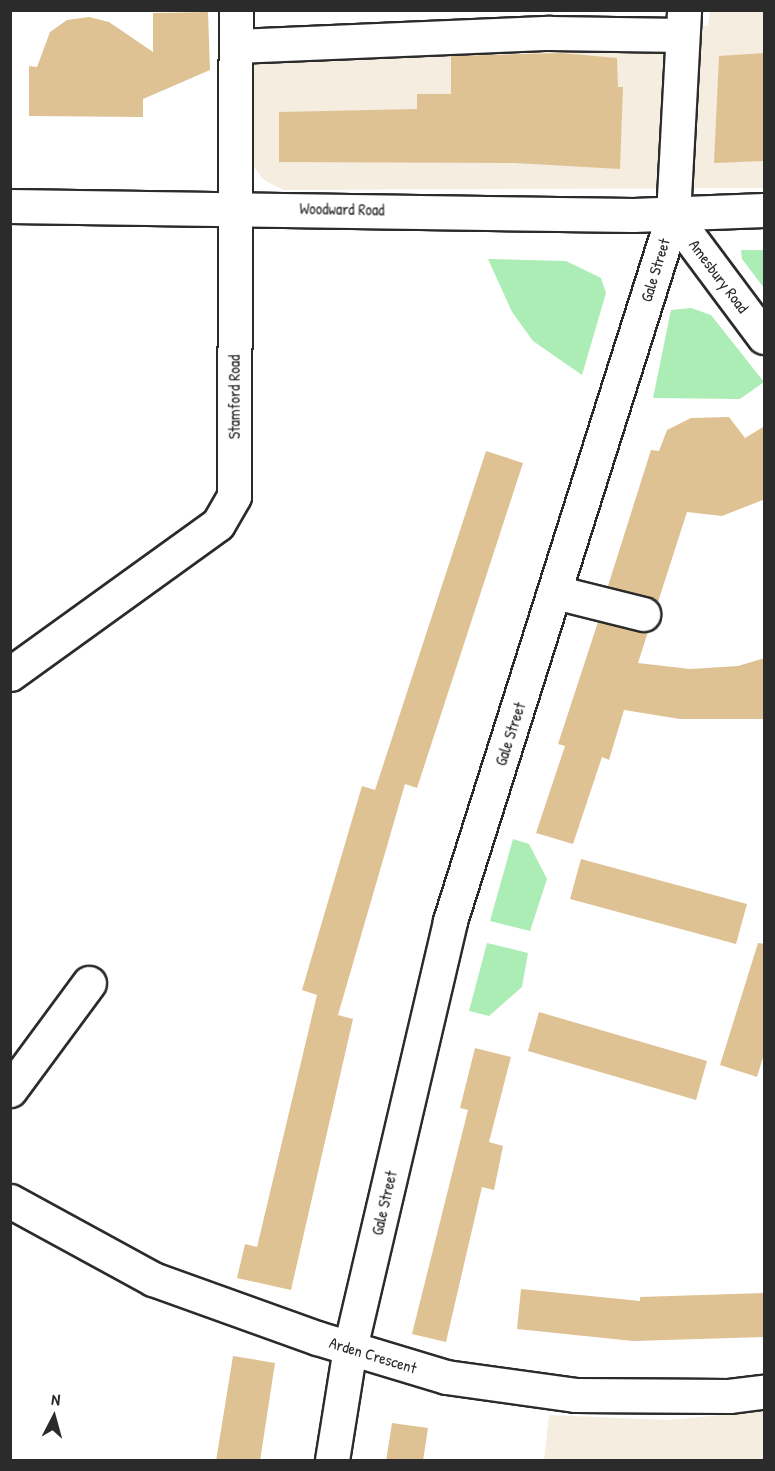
<!DOCTYPE html>
<html>
<head>
<meta charset="utf-8">
<style>
	body { margin:0 }
	#map { position:relative; width:775px; height:1471px; overflow:hidden; background:#fff; font-family:"Patrick Hand",sans-serif }
	div>[style] { position:absolute }
	[style*='--x'] { left:calc(var(--x)*1px); top:calc(var(--y)*1px); width:calc(var(--w)*1px); rotate:calc(var(--a)*1deg) }
	.built>* { inset:0; background:#f5eddf }
	.green>* { inset:0; background:#acedb5 }
	.building>* { inset:0; background:#dfc293 }
	.roads { filter:drop-shadow(2px 0 #2b2b2b) drop-shadow(-2px 0 #2b2b2b) drop-shadow(0 2px #2b2b2b) drop-shadow(0 -2px #2b2b2b) }
	.minor>* { height:33px; margin:-16.5px; padding:0 16.5px; transform-origin:16.5px; border-radius:16.5px; background:#fff }
	span { translate:-50% -50%; white-space:nowrap; text-align:center; line-height:1.15; -webkit-text-stroke:5px #fff; paint-order:stroke }
	.street-label { font-size:16px; color:#2b2b2b }
	.frame { position:absolute; inset:0; border:12px solid #2b2b2b; pointer-events:none }
	.north { position:absolute; left:24px; top:1387px; width:60px; height:60px; -webkit-text-stroke:4px #fff; paint-order:stroke; rotate:6deg; font-size:16px; font-weight:700; line-height:24px; text-align:center; color:#2b2b2b }
	.north::after { content:''; display:block; margin:auto; width:21px; height:27px; background:#2b2b2b; clip-path:polygon(50% 0,100% 100%,50% 72%,0 100%) }
</style>
</head>
<body>
<div id="map">
	<div class="built">
		<i style="clip-path:polygon(710px 11px,764px 11px,764px 188px,283px 190px,264px 180px,250px 162px,253px 28px,708px 26px)"></i>
		<i style="clip-path:polygon(764px 1411px,764px 1460px,544px 1460px,549px 1415px,668px 1420px)"></i>
	</div>
	<div class="green">
		<i style="clip-path:polygon(741px 250px,764px 250px,764px 288px,742px 259px)"></i>
		<i style="clip-path:polygon(488px 259px,566px 261px,601px 278px,606px 293px,582px 375px,533px 341px,512px 312px)"></i>
		<i style="clip-path:polygon(691px 308px,711px 315px,764px 382px,740px 399px,653px 398px,671px 310px)"></i>
		<i style="clip-path:polygon(513px 839px,529px 844px,547px 879px,530px 931px,490px 921px)"></i>
		<i style="clip-path:polygon(487px 943px,528px 953px,522px 987px,489px 1016px,469px 1011px)"></i>
	</div>
	<div class="building">
		<i style="clip-path:polygon(208px 12px,210px 70px,143px 99px,143px 117px,29px 116px,29px 66px,37px 67px,50px 32px,67px 20px,89px 17px,109px 22px,153px 52px,153px 13px)"></i>
		<i style="clip-path:polygon(561px 53px,617px 58px,618px 87px,623px 87px,620px 169px,515px 163px,279px 162px,279px 112px,417px 109px,417px 94px,451px 94px,451px 56px)"></i>
		<i style="clip-path:polygon(765px 53px,765px 161px,714px 163px,719px 56px)"></i>
		<i style="clip-path:polygon(729px 417px,745px 438px,765px 426px,765px 499px,722px 516px,687px 512px,658px 602px,608px 586px,651px 450px,659px 451px,667px 430px,691px 418px)"></i>
		<i style="clip-path:polygon(486px 451px,523px 463px,417px 788px,405px 784px,338px 1015px,353px 1019px,291px 1290px,237px 1278px,245px 1244px,257px 1247px,317px 995px,302px 990px,362px 786px,375px 790px)"></i>
		<i style="clip-path:polygon(598px 622px,648px 632px,638px 663px,690px 669px,738px 666px,765px 658px,765px 719px,680px 719px,624px 710px,609px 760px,602px 757px,573px 844px,536px 833px,565px 746px,558px 744px)"></i>
		<i style="clip-path:polygon(581px 859px,747px 904px,736px 944px,570px 899px)"></i>
		<i style="clip-path:polygon(758px 943px,765px 944px,765px 1051px,757px 1077px,720px 1065px)"></i>
		<i style="clip-path:polygon(539px 1012px,707px 1061px,696px 1100px,528px 1051px)"></i>
		<i style="clip-path:polygon(475px 1048px,511px 1057px,489px 1142px,503px 1146px,494px 1190px,482px 1187px,446px 1342px,412px 1334px,468px 1110px,460px 1108px)"></i>
		<i style="clip-path:polygon(521px 1289px,640px 1301px,640px 1297px,764px 1293px,765px 1337px,633px 1341px,517px 1329px)"></i>
		<i style="clip-path:polygon(233px 1356px,275px 1363px,260px 1461px,216px 1461px)"></i>
		<i style="clip-path:polygon(392px 1423px,428px 1428px,423px 1461px,386px 1461px)"></i>
	</div>
	<div class="roads">
		<div class="minor">
			<i style="--x:236;--y:46;--w:314;--a:-2.4"></i>
			<i style="--x:550;--y:33;--w:132;--a:0.9"></i>
			<i style="--x:10;--y:206;--w:623;--a:0.83"></i>
			<i style="--x:633;--y:215;--w:131;--a:-2.2"></i>
			<i style="--x:673;--y:215;--w:152;--a:53.3"></i>
			<i style="--x:555;--y:592;--w:91;--a:14"></i>
			<i style="--x:10;--y:674;--w:256;--a:-35.8"></i>
			<i style="--x:218;--y:524;--w:32;--a:-60"></i>
			<i style="--x:234;--y:496;--w:486;--a:-89.8"></i>
			<i style="--x:10;--y:1090;--w:133;--a:-53.6"></i>
			<i style="--x:10;--y:1201;--w:163;--a:28.6"></i>
			<i style="--x:153;--y:1279;--w:174;--a:19.8"></i>
			<i style="--x:317;--y:1338;--w:135;--a:16.8"></i>
			<i style="--x:446;--y:1377;--w:130;--a:7.9"></i>
			<i style="--x:575;--y:1395;--w:154;--a:0.4"></i>
			<i style="--x:729;--y:1396;--w:35;--a:-7"></i>
			<i style="--x:332;--y:1460;--w:113;--a:-80.9"></i>
			<i style="--x:350;--y:1348;--w:439;--a:-76.8"></i>
			<i style="--x:450;--y:921;--w:740;--a:-72.47"></i>
			<i style="--x:673;--y:215;--w:205;--a:-86.9"></i>
		</div>
	</div>
	<div class="street-label">
		<span style="left:342px;top:209px;rotate:1deg">Woodward Road</span>
		<span style="left:655px;top:270px;rotate:-73deg">Gale Street</span>
		<span style="left:719px;top:276px;rotate:53deg">Amesbury Road</span>
		<span style="left:234px;top:397px;rotate:-90deg">Stamford Road</span>
		<span style="left:510px;top:734px;rotate:-72deg">Gale Street</span>
		<span style="left:384px;top:1203px;rotate:-77deg">Gale Street</span>
		<span style="left:373px;top:1355px;rotate:17deg">Arden Crescent</span>
	</div>
	<div class="frame"></div>
	<div class="north">N</div>
</div>
</body>
</html>
